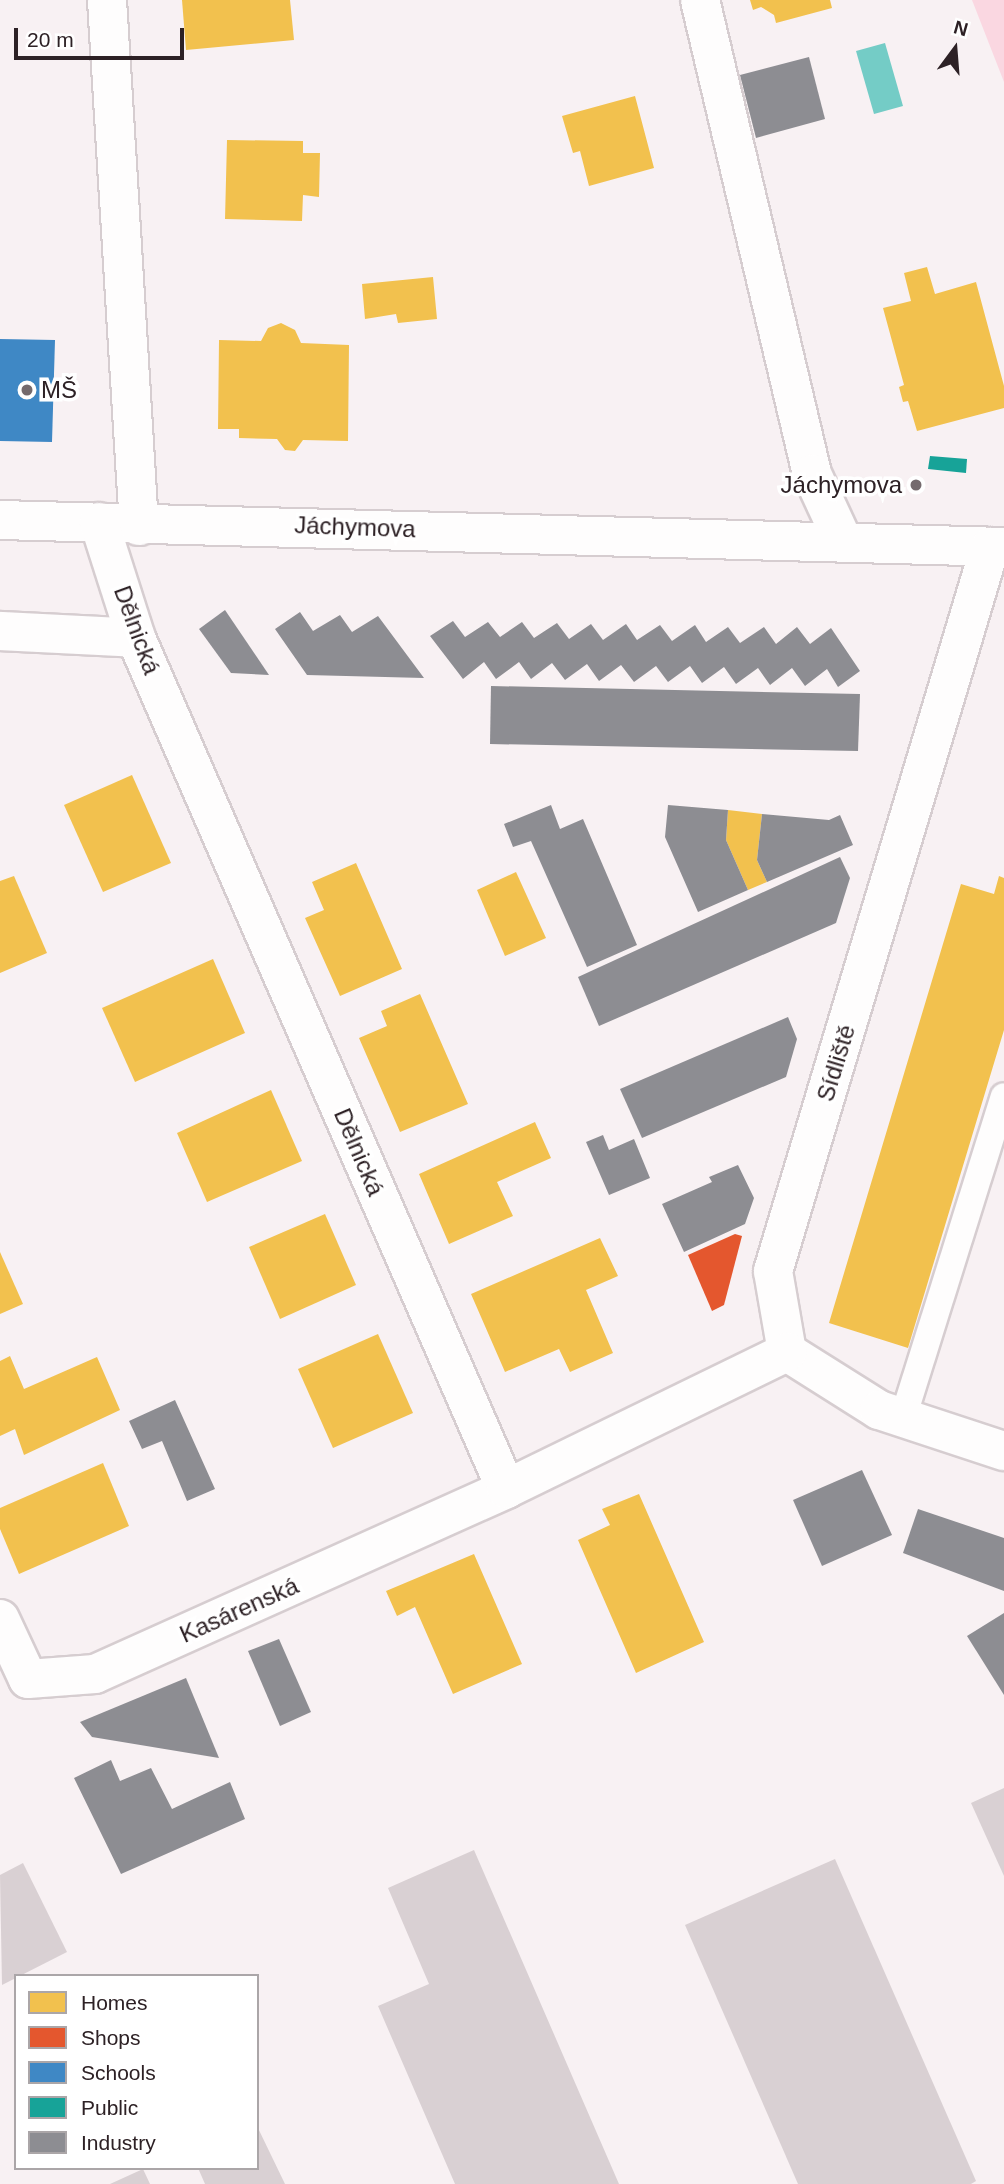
<!DOCTYPE html>
<html>
<head>
<meta charset="utf-8">
<style>
	body { margin:0 }
	#map { position:relative; width:1004px; height:2184px; overflow:hidden; background:#f8f1f3; font-family:Arial,sans-serif }
	div>[style] { position:absolute }
	[style*='--x'] { left:calc(var(--x)*1px); top:calc(var(--y)*1px); width:calc(var(--w)*1px); rotate:calc(var(--a)*1deg) }
	.green>* { inset:0; background:#fad7e1 }
	.water>* { inset:0; background:#74ccc6 }
	.homes>* { inset:0; background:#f2c14e }
	.shops>* { inset:0; background:#e4572e }
	.schools>* { inset:0; background:#3f88c5 }
	.public>* { inset:0; background:#17a398 }
	.industry>* { inset:0; background:#8d8d92 }
	.building>* { inset:0; background:#d9d0d3 }
	.roads { filter:drop-shadow(2px 0 #d6cdd0) drop-shadow(-2px 0 #d6cdd0) drop-shadow(0 2px #d6cdd0) drop-shadow(0 -2px #d6cdd0) }
	.service>* { height:26px; margin:-13px; padding:0 13px; transform-origin:13px; border-radius:13px; background:#fefdfd }
	.minor>* { height:38px; margin:-19px; padding:0 19px; transform-origin:19px; border-radius:19px; background:#fefdfd }
	.dots>* { width:19px; height:19px; translate:-50% -50%; box-sizing:border-box; border:4px solid #fff; border-radius:50% }
	span { translate:-50% -50%; white-space:nowrap; text-align:center; line-height:1.15; -webkit-text-stroke:7px #fff; paint-order:stroke }
	.poi-label { font-size:24px; color:#2d2125 }
	.left { translate:0 -50%; text-align:left }
	.right { translate:-100% -50%; text-align:right }
	.street-label { font-size:24px; color:#2d2125 }
	.legend { position:absolute; left:14px; top:1974px; width:245px; height:196px; box-sizing:border-box; background:#fff; border:2px solid #aba6a8; margin:0; padding:9px 12px; list-style:none; font-size:21px; color:#2d2125 }
	.legend li { display:flex; align-items:center; gap:14px; height:35px }
	.legend b { width:35px; border:2px solid #aba6a8 }
	.north { position:absolute; left:920px; top:14px; width:70px; height:70px; -webkit-text-stroke:5px #fff; paint-order:stroke; rotate:16deg; font-size:19px; font-weight:700; line-height:28px; text-align:center; color:#2d2125 }
	.north::after { content:''; display:block; margin:auto; width:24px; height:32px; background:#2d2125; clip-path:polygon(50% 0,100% 100%,50% 72%,0 100%) }
	.scale { position:absolute; left:14px; top:28px; width:170px; height:32px; box-sizing:border-box; border:4px solid #2d2125; border-top:0; padding-left:9px; font-size:21px; line-height:24px; white-space:nowrap; color:#2d2125; -webkit-text-stroke:5px #fff; paint-order:stroke }
</style>
</head>
<body>
<div id="map">
	<div class="green">
		<i style="clip-path:polygon(972px 0,1004px 0,1004px 82px)"></i>
	</div>
	<div class="water">
		<i style="clip-path:polygon(885px 43px,903px 106px,874px 114px,856px 51px)"></i>
	</div>
	<div class="homes">
		<i style="clip-path:polygon(182px 0,290px 0,294px 40px,186px 50px)"></i>
		<i style="clip-path:polygon(750px 0,830px 0,832px 8px,776px 23px,774px 15px,761px 7px,753px 10px)"></i>
		<i style="clip-path:polygon(635px 96px,654px 168px,589px 186px,580px 151px,573px 153px,562px 116px)"></i>
		<i style="clip-path:polygon(227px 140px,303px 141px,303px 153px,320px 153px,319px 197px,303px 195px,302px 221px,225px 219px)"></i>
		<i style="clip-path:polygon(927px 267px,935px 294px,976px 282px,1004px 386px,1004px 408px,917px 431px,908px 401px,903px 402px,899px 387px,904px 385px,883px 308px,911px 301px,904px 273px)"></i>
		<i style="clip-path:polygon(433px 277px,437px 319px,398px 323px,396px 314px,365px 319px,362px 284px)"></i>
		<i style="clip-path:polygon(281px 323px,295px 330px,301px 343px,349px 345px,348px 441px,303px 440px,295px 451px,285px 450px,277px 439px,239px 438px,239px 429px,218px 429px,219px 340px,261px 341px,268px 328px)"></i>
		<i style="clip-path:polygon(132px 775px,171px 863px,103px 892px,64px 805px)"></i>
		<i style="clip-path:polygon(728px 810px,762px 814px,757px 860px,767px 882px,748px 890px,726px 840px)"></i>
		<i style="clip-path:polygon(356px 863px,402px 969px,340px 996px,305px 918px,324px 910px,312px 882px)"></i>
		<i style="clip-path:polygon(516px 872px,546px 938px,505px 956px,477px 890px)"></i>
		<i style="clip-path:polygon(14px 876px,47px 953px,0 973px,0 881px)"></i>
		<i style="clip-path:polygon(999px 876px,1004px 878px,1004px 1030px,908px 1348px,829px 1323px,961px 884px,994px 894px)"></i>
		<i style="clip-path:polygon(213px 959px,245px 1033px,135px 1082px,102px 1008px)"></i>
		<i style="clip-path:polygon(420px 994px,468px 1104px,400px 1132px,359px 1038px,387px 1026px,381px 1011px)"></i>
		<i style="clip-path:polygon(271px 1090px,302px 1161px,207px 1202px,177px 1133px)"></i>
		<i style="clip-path:polygon(535px 1122px,551px 1158px,497px 1182px,513px 1216px,449px 1244px,419px 1174px)"></i>
		<i style="clip-path:polygon(325px 1214px,356px 1285px,280px 1319px,249px 1247px)"></i>
		<i style="clip-path:polygon(600px 1238px,618px 1276px,586px 1290px,613px 1353px,570px 1372px,559px 1349px,505px 1372px,471px 1294px)"></i>
		<i style="clip-path:polygon(0 1252px,23px 1304px,0 1314px)"></i>
		<i style="clip-path:polygon(378px 1334px,413px 1413px,333px 1448px,298px 1369px)"></i>
		<i style="clip-path:polygon(10px 1356px,24px 1389px,97px 1357px,120px 1410px,24px 1455px,15px 1429px,0 1436px,0 1361px)"></i>
		<i style="clip-path:polygon(103px 1463px,129px 1526px,19px 1574px,0 1529px,0 1508px)"></i>
		<i style="clip-path:polygon(639px 1494px,704px 1642px,636px 1673px,578px 1540px,610px 1525px,602px 1509px)"></i>
		<i style="clip-path:polygon(474px 1554px,522px 1664px,453px 1694px,415px 1607px,397px 1616px,386px 1591px)"></i>
	</div>
	<div class="shops">
		<i style="clip-path:polygon(735px 1234px,742px 1236px,724px 1305px,712px 1311px,688px 1255px)"></i>
	</div>
	<div class="schools">
		<i style="clip-path:polygon(0 339px,55px 340px,52px 442px,0 441px)"></i>
	</div>
	<div class="public">
		<i style="clip-path:polygon(930px 456px,967px 459px,966px 473px,928px 469px)"></i>
	</div>
	<div class="industry">
		<i style="clip-path:polygon(809px 57px,825px 119px,756px 138px,740px 75px)"></i>
		<i style="clip-path:polygon(225px 610px,269px 675px,231px 673px,199px 629px)"></i>
		<i style="clip-path:polygon(300px 612px,313px 631px,340px 615px,352px 632px,378px 616px,424px 678px,307px 675px,275px 629px)"></i>
		<i style="clip-path:polygon(453px 621px,465px 637px,488px 622px,500px 637px,522px 622px,534px 638px,557px 623px,569px 639px,591px 624px,603px 640px,626px 624px,637px 640px,660px 625px,672px 641px,695px 625px,706px 642px,728px 627px,740px 643px,764px 627px,776px 644px,797px 627px,810px 644px,831px 628px,860px 671px,838px 687px,827px 669px,805px 686px,792px 668px,770px 685px,758px 668px,736px 684px,724px 667px,702px 683px,690px 666px,668px 682px,656px 666px,634px 682px,621px 665px,599px 681px,587px 664px,565px 680px,552px 663px,531px 679px,519px 662px,496px 679px,484px 662px,463px 679px,430px 636px)"></i>
		<i style="clip-path:polygon(491px 686px,860px 694px,858px 751px,490px 744px)"></i>
		<i style="clip-path:polygon(551px 805px,560px 829px,583px 819px,637px 945px,587px 967px,531px 841px,513px 847px,504px 824px)"></i>
		<i style="clip-path:polygon(668px 805px,728px 810px,726px 840px,748px 890px,698px 912px,665px 837px)"></i>
		<i style="clip-path:polygon(762px 814px,829px 820px,840px 815px,853px 845px,767px 882px,757px 860px)"></i>
		<i style="clip-path:polygon(840px 857px,850px 878px,836px 923px,599px 1026px,578px 977px)"></i>
		<i style="clip-path:polygon(788px 1017px,797px 1039px,786px 1077px,642px 1138px,620px 1089px)"></i>
		<i style="clip-path:polygon(603px 1135px,609px 1150px,634px 1139px,650px 1178px,609px 1195px,586px 1142px)"></i>
		<i style="clip-path:polygon(738px 1165px,754px 1198px,745px 1224px,684px 1252px,662px 1204px,712px 1182px,709px 1177px)"></i>
		<i style="clip-path:polygon(175px 1400px,215px 1489px,187px 1501px,162px 1441px,142px 1449px,129px 1421px)"></i>
		<i style="clip-path:polygon(862px 1470px,892px 1535px,822px 1566px,793px 1500px)"></i>
		<i style="clip-path:polygon(918px 1509px,1004px 1538px,1004px 1591px,903px 1553px)"></i>
		<i style="clip-path:polygon(1004px 1613px,1004px 1695px,967px 1636px)"></i>
		<i style="clip-path:polygon(279px 1639px,311px 1712px,280px 1726px,248px 1651px)"></i>
		<i style="clip-path:polygon(186px 1678px,219px 1758px,92px 1737px,80px 1722px)"></i>
		<i style="clip-path:polygon(111px 1760px,120px 1781px,151px 1768px,172px 1809px,230px 1782px,245px 1819px,121px 1874px,74px 1778px)"></i>
	</div>
	<div class="building">
		<i style="clip-path:polygon(1004px 1788px,1004px 1876px,971px 1803px)"></i>
		<i style="clip-path:polygon(474px 1850px,619px 2184px,455px 2184px,378px 2006px,429px 1984px,388px 1888px)"></i>
		<i style="clip-path:polygon(835px 1859px,976px 2181px,971px 2184px,798px 2184px,685px 1925px)"></i>
		<i style="clip-path:polygon(23px 1863px,67px 1952px,2px 1985px,0 1875px)"></i>
		<i style="clip-path:polygon(257px 2126px,285px 2184px,205px 2184px,198px 2168px,257px 2168px)"></i>
		<i style="clip-path:polygon(143px 2169px,150px 2184px,110px 2184px)"></i>
	</div>
	<div class="roads">
		<div class="service">
			<i style="--x:903;--y:1418;--w:337;--a:-72.6"></i>
		</div>
		<div class="minor">
			<i style="--x:107;--y:0;--w:527;--a:86.52"></i>
			<i style="--x:700;--y:0;--w:487;--a:76.7"></i>
			<i style="--x:812;--y:474;--w:74;--a:65.2"></i>
			<i style="--x:0;--y:520;--w:1004;--a:1.54"></i>
			<i style="--x:99;--y:522;--w:122;--a:72.3"></i>
			<i style="--x:136;--y:638;--w:928;--a:66.5"></i>
			<i style="--x:990;--y:547;--w:756;--a:106.68"></i>
			<i style="--x:773;--y:1271;--w:82;--a:80.2"></i>
			<i style="--x:787;--y:1352;--w:109;--a:32.2"></i>
			<i style="--x:879;--y:1410;--w:132;--a:18.2"></i>
			<i style="--x:0;--y:631;--w:136;--a:2.9"></i>
			<i style="--x:0;--y:1619;--w:66;--a:65"></i>
			<i style="--x:28;--y:1679;--w:67;--a:-4.3"></i>
			<i style="--x:95;--y:1674;--w:451;--a:-24.2"></i>
			<i style="--x:506;--y:1489;--w:313;--a:-26"></i>
		</div>
	</div>
	<div class="dots">
		<i style="left:27px;top:390px;background:#746a6d"></i>
		<i style="left:916px;top:485px;background:#746a6d"></i>
	</div>
	<div class="poi-label">
		<span class="left" style="left:41px;top:390px">MŠ</span>
		<span class="right" style="left:902px;top:485px">Jáchymova</span>
	</div>
	<div class="street-label">
		<span style="left:355px;top:527px;rotate:2deg">Jáchymova</span>
		<span style="left:137px;top:630px;rotate:70deg">Dělnická</span>
		<span style="left:836px;top:1063px;rotate:-73deg">Sídliště</span>
		<span style="left:359px;top:1152px;rotate:67deg">Dělnická</span>
		<span style="left:239px;top:1610px;rotate:-24deg">Kasárenská</span>
	</div>
	<ul class="legend">
	<li><b style="height:19px;background:#f2c14e"></b>Homes</li>
	<li><b style="height:19px;background:#e4572e"></b>Shops</li>
	<li><b style="height:19px;background:#3f88c5"></b>Schools</li>
	<li><b style="height:19px;background:#17a398"></b>Public</li>
	<li><b style="height:19px;background:#8d8d92"></b>Industry</li>
	</ul>
	<div class="north">N</div>
	<div class="scale">20 m</div>
</div>
</body>
</html>
